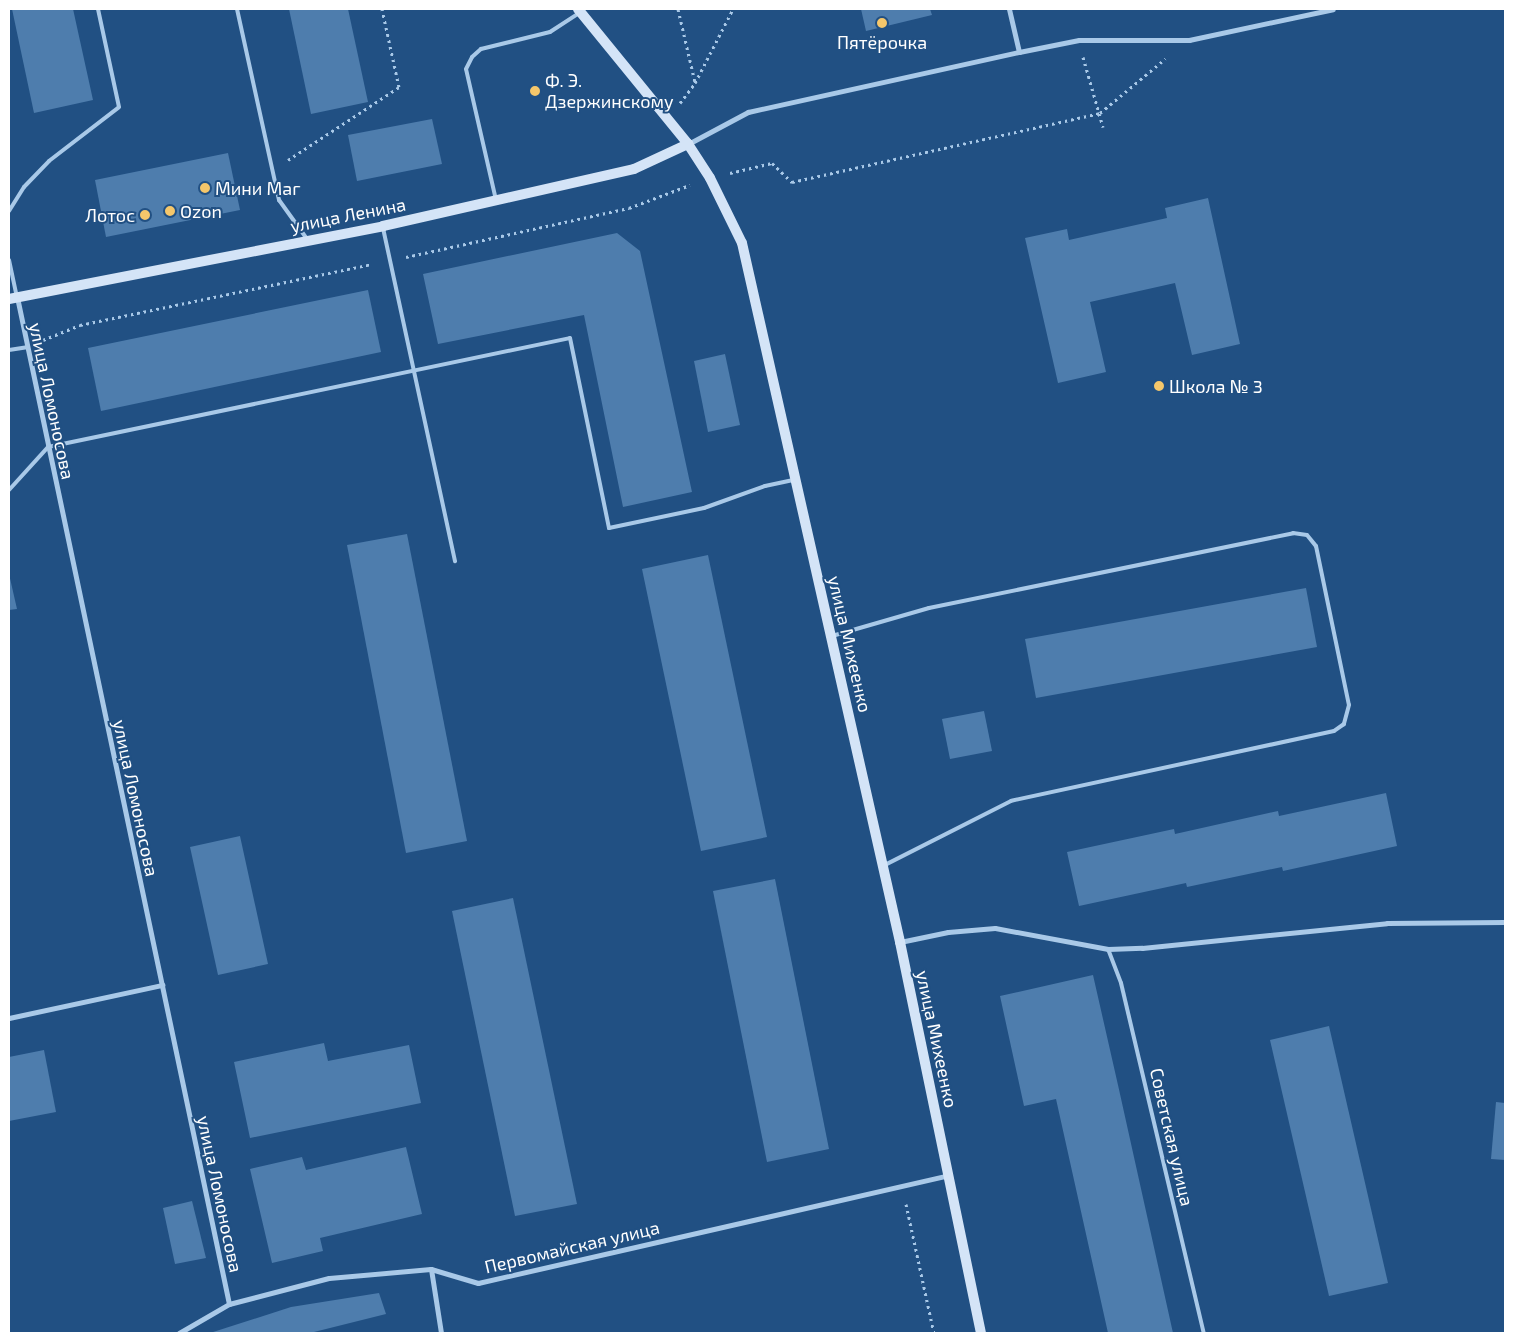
<!DOCTYPE html>
<html>
<head>
<meta charset="utf-8">
<style>
	body { margin:0 }
	#map { position:relative; width:1514px; height:1342px; overflow:hidden; background:#215083; font-family:"Exo 2",sans-serif }
	div>[style] { position:absolute }
	[style*='--x'] { left:calc(var(--x)*1px); top:calc(var(--y)*1px); width:calc(var(--w)*1px); rotate:calc(var(--a)*1deg) }
	.building>* { inset:0; background:#4e7dad }
	.path>* { height:3px; margin-top:-1.5px; transform-origin:0; background:repeating-linear-gradient(90deg,#a9c9e8 0 2.5px,transparent 0 6.5px) }
	.lane>* { height:4px; margin:-2px; padding:0 2px; transform-origin:2px; border-radius:2px; background:#a9c9e8 }
	.street>* { height:5px; margin:-2.5px; padding:0 2.5px; transform-origin:2.5px; border-radius:2.5px; background:#a9c9e8 }
	.secondary>* { height:10px; margin:-5px; padding:0 5px; transform-origin:5px; border-radius:5px; background:#d4e4f7 }
	.dots>* { width:14px; height:14px; translate:-50% -50%; box-sizing:border-box; border:2px solid #215083; border-radius:50% }
	span { translate:-50% -50%; white-space:nowrap; text-align:center; line-height:1.15; -webkit-text-stroke:4px #215083; paint-order:stroke }
	.poi-label { font-size:18px; color:#fff }
	.left { translate:0 -50%; text-align:left }
	.right { translate:-100% -50%; text-align:right }
	.street-label { font-size:18px; color:#fff }
	.frame { position:absolute; inset:0; border:10px solid #fff; pointer-events:none }
</style>
</head>
<body>
<div id="map">
	<div class="building">
		<i style="clip-path:polygon(12px 9px,73px 9px,93px 100px,34px 113px)"></i>
		<i style="clip-path:polygon(289px 9px,348px 9px,368px 102px,311px 114px)"></i>
		<i style="clip-path:polygon(861px 9px,930px 9px,932px 15px,866px 31px)"></i>
		<i style="clip-path:polygon(432px 119px,442px 164px,357px 181px,348px 135px)"></i>
		<i style="clip-path:polygon(228px 153px,240px 210px,106px 237px,95px 180px)"></i>
		<i style="clip-path:polygon(1208px 198px,1240px 344px,1192px 355px,1175px 283px,1090px 302px,1106px 372px,1058px 383px,1025px 238px,1067px 229px,1069px 240px,1167px 218px,1165px 208px)"></i>
		<i style="clip-path:polygon(617px 233px,640px 251px,692px 492px,623px 507px,584px 315px,438px 344px,423px 274px)"></i>
		<i style="clip-path:polygon(368px 290px,381px 352px,101px 411px,88px 348px)"></i>
		<i style="clip-path:polygon(725px 354px,740px 425px,708px 432px,694px 361px)"></i>
		<i style="clip-path:polygon(407px 534px,467px 841px,406px 853px,347px 545px)"></i>
		<i style="clip-path:polygon(708px 555px,767px 837px,701px 851px,642px 569px)"></i>
		<i style="clip-path:polygon(9px 574px,17px 609px,9px 610px)"></i>
		<i style="clip-path:polygon(1306px 588px,1317px 647px,1036px 698px,1025px 639px)"></i>
		<i style="clip-path:polygon(984px 711px,992px 751px,950px 759px,942px 719px)"></i>
		<i style="clip-path:polygon(1386px 793px,1397px 846px,1283px 871px,1282px 867px,1187px 887px,1186px 883px,1079px 906px,1067px 852px,1174px 829px,1175px 834px,1278px 811px,1279px 816px)"></i>
		<i style="clip-path:polygon(240px 836px,268px 964px,218px 975px,190px 847px)"></i>
		<i style="clip-path:polygon(775px 879px,829px 1149px,767px 1162px,713px 891px)"></i>
		<i style="clip-path:polygon(513px 898px,577px 1204px,515px 1216px,452px 911px)"></i>
		<i style="clip-path:polygon(1093px 975px,1118px 1085px,1173px 1333px,1108px 1333px,1056px 1099px,1024px 1106px,1000px 996px)"></i>
		<i style="clip-path:polygon(1329px 1026px,1388px 1283px,1329px 1296px,1270px 1040px)"></i>
		<i style="clip-path:polygon(324px 1043px,328px 1061px,409px 1045px,421px 1103px,250px 1138px,234px 1062px)"></i>
		<i style="clip-path:polygon(44px 1050px,56px 1112px,9px 1121px,9px 1057px)"></i>
		<i style="clip-path:polygon(1496px 1102px,1505px 1103px,1505px 1160px,1491px 1159px)"></i>
		<i style="clip-path:polygon(406px 1147px,422px 1214px,320px 1238px,323px 1251px,272px 1263px,250px 1169px,302px 1157px,306px 1170px)"></i>
		<i style="clip-path:polygon(192px 1201px,206px 1258px,175px 1264px,163px 1208px)"></i>
		<i style="clip-path:polygon(379px 1293px,386px 1314px,310px 1333px,210px 1333px,291px 1307px)"></i>
	</div>
	<div class="path">
		<i style="--x:678;--y:9;--w:75;--a:76.9"></i>
		<i style="--x:1083;--y:57;--w:73;--a:74.1"></i>
		<i style="--x:680;--y:103;--w:25;--a:-53"></i>
		<i style="--x:695;--y:83;--w:83;--a:-62.8"></i>
		<i style="--x:288;--y:160;--w:133;--a:-33.3"></i>
		<i style="--x:399;--y:87;--w:80;--a:-102.3"></i>
		<i style="--x:730;--y:173;--w:43;--a:-13.4"></i>
		<i style="--x:772;--y:163;--w:28;--a:44"></i>
		<i style="--x:792;--y:182;--w:316;--a:-12.6"></i>
		<i style="--x:1100;--y:113;--w:85;--a:-39.7"></i>
		<i style="--x:406;--y:257;--w:228;--a:-12.4"></i>
		<i style="--x:629;--y:208;--w:65;--a:-20.7"></i>
		<i style="--x:43;--y:340;--w:40;--a:-22"></i>
		<i style="--x:80;--y:325;--w:299;--a:-11.8"></i>
		<i style="--x:906;--y:1204;--w:132;--a:77.8"></i>
	</div>
	<div class="lane">
		<i style="--x:237;--y:9;--w:196;--a:77.6"></i>
		<i style="--x:279;--y:200;--w:48;--a:54.3"></i>
		<i style="--x:496;--y:200;--w:134;--a:-102.9"></i>
		<i style="--x:466;--y:69;--w:13;--a:-63"></i>
		<i style="--x:472;--y:57;--w:12;--a:-42"></i>
		<i style="--x:481;--y:49;--w:71;--a:-13.8"></i>
		<i style="--x:550;--y:32;--w:35;--a:-33"></i>
		<i style="--x:9;--y:211;--w:28;--a:-58"></i>
		<i style="--x:24;--y:187;--w:36;--a:-46"></i>
		<i style="--x:49;--y:161;--w:88;--a:-37.6"></i>
		<i style="--x:119;--y:107;--w:100;--a:-102.1"></i>
		<i style="--x:383;--y:228;--w:341;--a:77.8"></i>
		<i style="--x:9;--y:260;--w:38;--a:78"></i>
		<i style="--x:9;--y:350;--w:18;--a:-9"></i>
		<i style="--x:9;--y:490;--w:58;--a:-47.8"></i>
		<i style="--x:48;--y:447;--w:533;--a:-11.79"></i>
		<i style="--x:570;--y:338;--w:194;--a:78.4"></i>
		<i style="--x:609;--y:528;--w:97;--a:-11.9"></i>
		<i style="--x:704;--y:508;--w:65;--a:-19.8"></i>
		<i style="--x:765;--y:486;--w:30;--a:-12"></i>
		<i style="--x:832;--y:636;--w:101;--a:-16.1"></i>
		<i style="--x:929;--y:608;--w:372;--a:-11.6"></i>
		<i style="--x:1293;--y:533;--w:14;--a:8"></i>
		<i style="--x:1307;--y:535;--w:14;--a:51"></i>
		<i style="--x:1316;--y:546;--w:162;--a:78.3"></i>
		<i style="--x:1349;--y:705;--w:20;--a:105"></i>
		<i style="--x:1344;--y:724;--w:12;--a:145"></i>
		<i style="--x:1334;--y:731;--w:330;--a:167.8"></i>
		<i style="--x:1011;--y:801;--w:144;--a:153.1"></i>
		<i style="--x:1108;--y:949;--w:36;--a:69"></i>
		<i style="--x:1121;--y:983;--w:360;--a:76.7"></i>
	</div>
	<div class="street">
		<i style="--x:1009;--y:9;--w:44;--a:76.9"></i>
		<i style="--x:688;--y:144;--w:68;--a:-28.1"></i>
		<i style="--x:748;--y:112;--w:278;--a:-12.5"></i>
		<i style="--x:1019;--y:52;--w:61;--a:-11.3"></i>
		<i style="--x:1079;--y:40;--w:110;--a:0"></i>
		<i style="--x:1189;--y:40;--w:147;--a:-12.1"></i>
		<i style="--x:17;--y:297;--w:1029;--a:78.11"></i>
		<i style="--x:900;--y:942;--w:49;--a:-11.8"></i>
		<i style="--x:948;--y:932;--w:47;--a:-4.9"></i>
		<i style="--x:995;--y:928;--w:115;--a:10.5"></i>
		<i style="--x:1108;--y:949;--w:34;--a:-2"></i>
		<i style="--x:1142;--y:948;--w:246;--a:-5.8"></i>
		<i style="--x:1387;--y:923;--w:118;--a:-0.5"></i>
		<i style="--x:9;--y:1018;--w:157;--a:-12.2"></i>
		<i style="--x:431;--y:1269;--w:65;--a:81.1"></i>
		<i style="--x:179;--y:1333;--w:58;--a:-30.1"></i>
		<i style="--x:229;--y:1304;--w:103;--a:-14.6"></i>
		<i style="--x:329;--y:1278;--w:102;--a:-5"></i>
		<i style="--x:431;--y:1269;--w:49;--a:16.6"></i>
		<i style="--x:478;--y:1283;--w:482;--a:-12.9"></i>
	</div>
	<div class="secondary">
		<i style="--x:578;--y:9;--w:174;--a:50.8"></i>
		<i style="--x:688;--y:144;--w:40;--a:57.1"></i>
		<i style="--x:710;--y:178;--w:72;--a:63.8"></i>
		<i style="--x:742;--y:243;--w:717;--a:77.26"></i>
		<i style="--x:900;--y:942;--w:399;--a:78.3"></i>
		<i style="--x:9;--y:299;--w:381;--a:-11"></i>
		<i style="--x:383;--y:226;--w:257;--a:-12.8"></i>
		<i style="--x:634;--y:169;--w:60;--a:-24.8"></i>
	</div>
	<div class="dots">
		<i style="left:882px;top:23px;background:#f5c76b"></i>
		<i style="left:535px;top:91px;background:#f5c76b"></i>
		<i style="left:205px;top:188px;background:#f5c76b"></i>
		<i style="left:170px;top:211px;background:#f5c76b"></i>
		<i style="left:145px;top:215px;background:#f5c76b"></i>
		<i style="left:1159px;top:386px;background:#f5c76b"></i>
	</div>
	<div class="poi-label">
		<span style="left:882px;top:42px">Пятёрочка</span>
		<span class="left" style="left:545px;top:91px">Ф. Э.<br>Дзержинскому</span>
		<span class="left" style="left:215px;top:188px">Мини Маг</span>
		<span class="left" style="left:180px;top:211px">Ozon</span>
		<span class="right" style="left:135px;top:215px">Лотос</span>
		<span class="left" style="left:1169px;top:386px">Школа № 3</span>
	</div>
	<div class="street-label">
		<span style="left:348px;top:215px;rotate:-11deg">улица Ленина</span>
		<span style="left:52px;top:401px;rotate:78deg">улица Ломоносова</span>
		<span style="left:850px;top:644px;rotate:77deg">улица Михеенко</span>
		<span style="left:136px;top:798px;rotate:78deg">улица Ломоносова</span>
		<span style="left:937px;top:1039px;rotate:78deg">улица Михеенко</span>
		<span style="left:1172px;top:1137px;rotate:77deg">Советская улица</span>
		<span style="left:220px;top:1194px;rotate:78deg">улица Ломоносова</span>
		<span style="left:572px;top:1247px;rotate:-13deg">Первомайская улица</span>
	</div>
	<div class="frame"></div>
</div>
</body>
</html>
